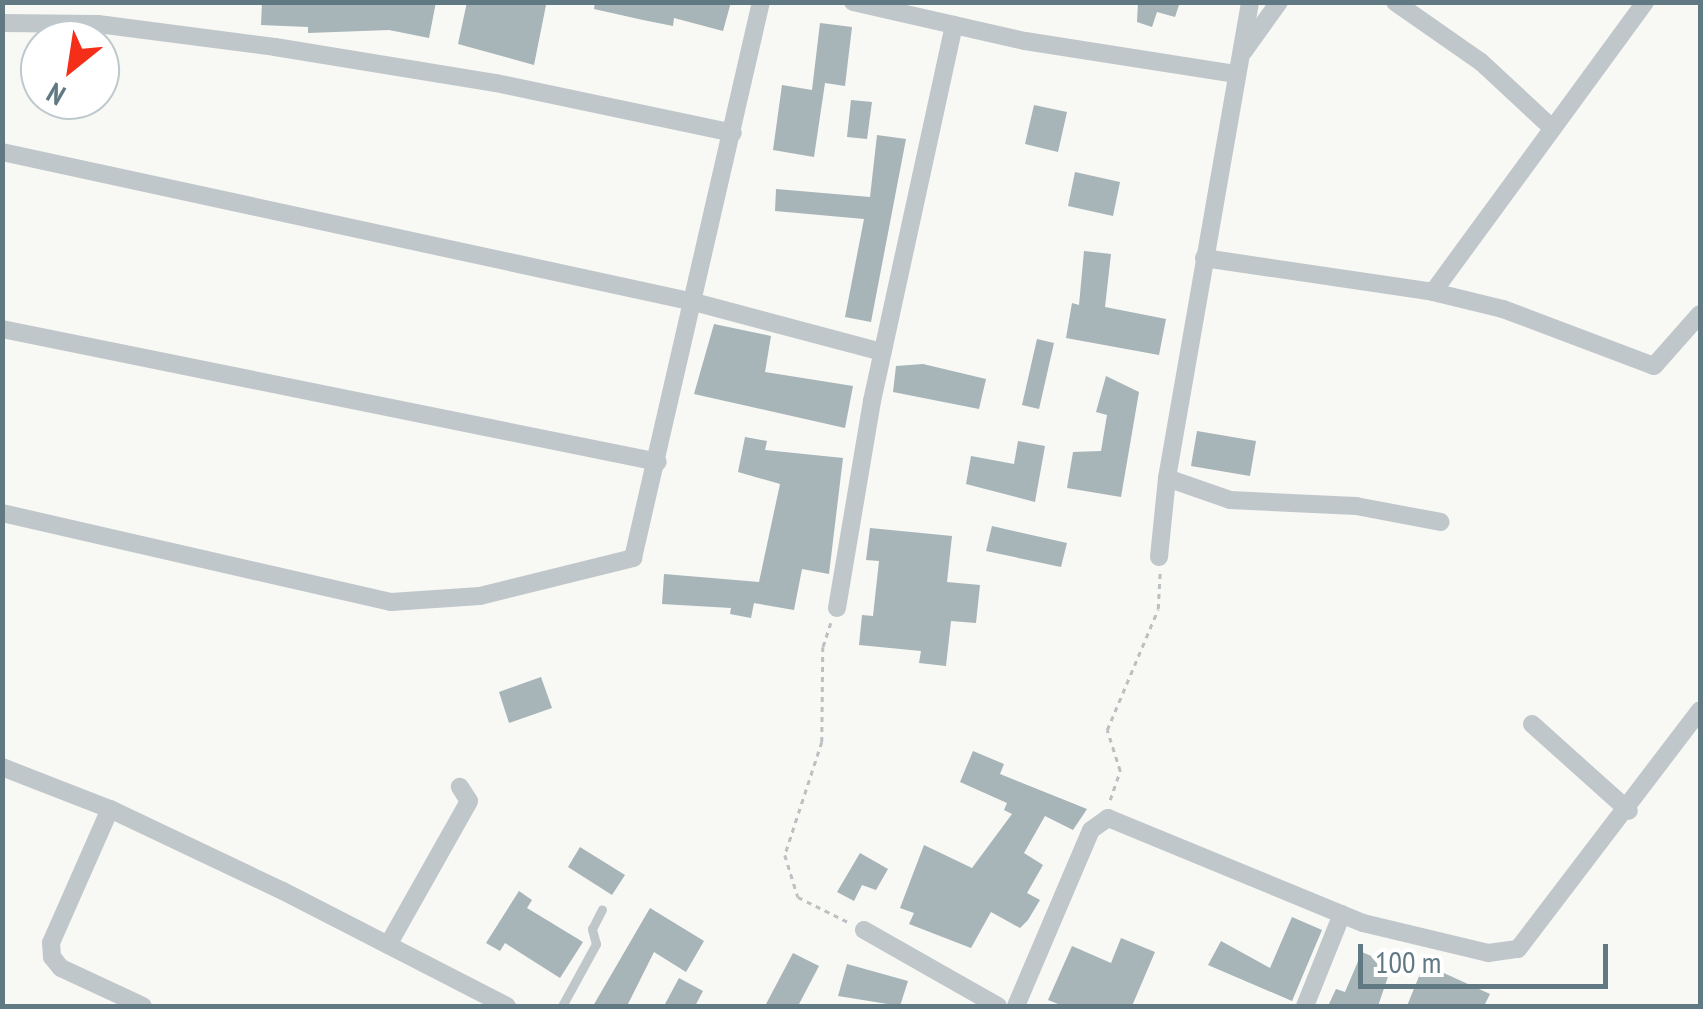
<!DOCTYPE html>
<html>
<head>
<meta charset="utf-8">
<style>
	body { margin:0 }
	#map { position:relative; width:1703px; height:1009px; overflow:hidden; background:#f8f8f5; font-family:"PT Sans Narrow",sans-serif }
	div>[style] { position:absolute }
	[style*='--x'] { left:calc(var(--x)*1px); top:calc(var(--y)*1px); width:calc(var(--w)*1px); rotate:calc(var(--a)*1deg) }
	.building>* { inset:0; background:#a7b4b8 }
	.path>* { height:2.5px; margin-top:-1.25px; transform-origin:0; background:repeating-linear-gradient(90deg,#bbc0c2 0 5px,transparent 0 10px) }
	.service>* { height:9px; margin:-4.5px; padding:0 4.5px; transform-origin:4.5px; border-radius:4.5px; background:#c0c7ca }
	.minor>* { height:18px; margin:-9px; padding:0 9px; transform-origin:9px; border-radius:9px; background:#c0c7ca }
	span { translate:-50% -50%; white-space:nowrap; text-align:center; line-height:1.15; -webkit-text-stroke:10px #fff; paint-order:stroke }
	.frame { position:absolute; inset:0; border:5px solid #607983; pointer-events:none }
	.north { position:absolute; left:20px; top:20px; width:100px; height:100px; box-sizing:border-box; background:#fff; border:2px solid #bfc9cd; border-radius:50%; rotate:210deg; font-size:28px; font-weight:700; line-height:40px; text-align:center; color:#607983 }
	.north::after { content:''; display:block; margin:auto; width:35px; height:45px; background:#f52e19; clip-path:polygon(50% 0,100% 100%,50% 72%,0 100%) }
	.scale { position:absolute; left:1358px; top:944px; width:250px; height:45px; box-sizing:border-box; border:5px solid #607983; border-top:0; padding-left:12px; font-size:30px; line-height:35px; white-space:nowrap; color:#607983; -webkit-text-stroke:8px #fff; paint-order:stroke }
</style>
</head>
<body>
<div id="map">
	<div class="building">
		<i style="clip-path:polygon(262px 2px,436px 2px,429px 38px,389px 30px,308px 33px,308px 27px,261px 25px)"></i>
		<i style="clip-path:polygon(467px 2px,546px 5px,534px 65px,458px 44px)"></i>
		<i style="clip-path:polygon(595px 2px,731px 2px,723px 31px,674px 18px,673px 26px,643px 20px,594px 9px)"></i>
		<i style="clip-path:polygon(1138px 2px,1180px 2px,1175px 17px,1157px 12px,1152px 27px,1137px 22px)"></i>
		<i style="clip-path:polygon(820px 23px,852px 27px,845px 86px,825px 83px,814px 157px,773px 150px,782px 85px,812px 90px)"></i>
		<i style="clip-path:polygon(851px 100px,872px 102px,867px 139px,847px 137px)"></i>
		<i style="clip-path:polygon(1034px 105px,1067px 112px,1058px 152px,1025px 144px)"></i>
		<i style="clip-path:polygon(877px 135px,906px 139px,871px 322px,845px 317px,864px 219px,775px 211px,776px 189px,870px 197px)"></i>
		<i style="clip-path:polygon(1075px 172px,1120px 182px,1113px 216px,1068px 206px)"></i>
		<i style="clip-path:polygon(1084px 251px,1111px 254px,1105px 307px,1166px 319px,1159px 355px,1066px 338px,1072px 303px,1079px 305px)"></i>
		<i style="clip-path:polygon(714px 324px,771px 336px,765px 372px,853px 386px,845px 428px,694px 394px)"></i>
		<i style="clip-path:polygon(1037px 339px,1054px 343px,1039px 409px,1022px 405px)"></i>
		<i style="clip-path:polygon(923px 364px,986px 379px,979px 409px,893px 392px,896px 366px)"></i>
		<i style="clip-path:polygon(1106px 376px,1139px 392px,1121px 497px,1067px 488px,1073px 452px,1101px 451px,1107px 415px,1096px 412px)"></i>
		<i style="clip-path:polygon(1197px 431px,1256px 441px,1250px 476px,1191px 466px)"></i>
		<i style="clip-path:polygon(745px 437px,767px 441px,765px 450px,843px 458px,829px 574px,802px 569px,794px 610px,754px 603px,751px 618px,730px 614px,731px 608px,662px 604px,664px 574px,759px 582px,780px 484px,738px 472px)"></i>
		<i style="clip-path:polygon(1018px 441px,1045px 446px,1035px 502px,966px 484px,971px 456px,1014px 464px)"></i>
		<i style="clip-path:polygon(992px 526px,1067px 543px,1061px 567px,986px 551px)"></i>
		<i style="clip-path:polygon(870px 528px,952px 536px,947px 582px,980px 585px,976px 623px,951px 621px,946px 666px,919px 663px,921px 651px,859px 645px,862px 615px,873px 616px,879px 561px,866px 560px)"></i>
		<i style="clip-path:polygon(541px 677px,552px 708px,509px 723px,499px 692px)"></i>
		<i style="clip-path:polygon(973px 751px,1004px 764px,1000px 774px,1087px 809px,1073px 830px,1045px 816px,1024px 853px,1043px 865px,1027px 893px,1040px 900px,1028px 920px,1020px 928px,991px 912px,971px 948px,909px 924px,914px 913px,900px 908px,924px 845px,972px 868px,1012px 814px,1004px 810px,1007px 803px,960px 782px)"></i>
		<i style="clip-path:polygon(580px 847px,625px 875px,612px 895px,568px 867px)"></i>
		<i style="clip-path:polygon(860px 853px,888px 869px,876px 890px,862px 885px,854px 901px,837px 892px)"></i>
		<i style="clip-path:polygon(519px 891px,532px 900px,527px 908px,583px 942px,560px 978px,505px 943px,500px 951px,486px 943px)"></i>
		<i style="clip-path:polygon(650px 908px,704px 941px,686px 972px,654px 952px,627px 1006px,593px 1006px)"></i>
		<i style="clip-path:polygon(1292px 917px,1322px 930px,1292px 1001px,1208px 965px,1221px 941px,1270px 968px)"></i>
		<i style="clip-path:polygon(1121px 938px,1155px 952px,1132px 1006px,1063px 1006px,1048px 1000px,1072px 946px,1111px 963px)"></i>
		<i style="clip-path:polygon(1362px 952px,1392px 965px,1378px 1006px,1328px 1006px,1336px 989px,1345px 992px)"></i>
		<i style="clip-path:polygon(793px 953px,819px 966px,798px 1006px,765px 1006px)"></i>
		<i style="clip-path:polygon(847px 964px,908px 981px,900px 1006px,838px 996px)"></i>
		<i style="clip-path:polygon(1424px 964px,1490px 994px,1484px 1006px,1407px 1006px)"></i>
		<i style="clip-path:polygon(679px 978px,703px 991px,695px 1006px,664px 1006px)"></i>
	</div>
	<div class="path">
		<i style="--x:831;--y:623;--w:25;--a:108"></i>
		<i style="--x:823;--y:647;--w:95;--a:90.6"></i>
		<i style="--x:822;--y:742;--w:119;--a:108.1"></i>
		<i style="--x:785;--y:855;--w:44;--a:72.8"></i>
		<i style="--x:798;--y:897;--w:58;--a:26.6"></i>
		<i style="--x:1110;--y:800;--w:31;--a:-71"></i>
		<i style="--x:1120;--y:771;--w:43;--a:-107.6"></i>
		<i style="--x:1107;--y:730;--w:131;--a:-67.1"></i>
		<i style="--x:1158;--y:609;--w:36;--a:-87"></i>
	</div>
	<div class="service">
		<i style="--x:562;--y:1006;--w:71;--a:-61.3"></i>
		<i style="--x:596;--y:944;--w:16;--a:-105"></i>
		<i style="--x:592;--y:929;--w:22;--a:-63"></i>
	</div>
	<div class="minor">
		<i style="--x:853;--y:2;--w:176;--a:12.8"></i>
		<i style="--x:1025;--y:41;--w:214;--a:8.9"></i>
		<i style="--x:1395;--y:2;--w:105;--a:34.9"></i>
		<i style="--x:1481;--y:62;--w:97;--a:42.9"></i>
		<i style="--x:2;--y:23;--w:96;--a:0.6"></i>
		<i style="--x:98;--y:24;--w:178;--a:7.4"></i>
		<i style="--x:275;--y:47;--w:224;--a:9.3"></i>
		<i style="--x:496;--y:83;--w:242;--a:11.9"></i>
		<i style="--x:1244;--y:51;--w:60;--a:-54.5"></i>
		<i style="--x:2;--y:152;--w:708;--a:12.23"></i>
		<i style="--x:694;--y:302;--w:195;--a:14.9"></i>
		<i style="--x:1204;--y:258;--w:232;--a:8.4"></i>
		<i style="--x:1433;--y:292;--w:72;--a:13.7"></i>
		<i style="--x:1503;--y:309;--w:161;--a:20.7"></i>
		<i style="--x:1654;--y:366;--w:69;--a:-48.5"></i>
		<i style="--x:1433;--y:292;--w:359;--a:-53.8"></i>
		<i style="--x:2;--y:329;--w:669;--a:11.46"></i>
		<i style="--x:1167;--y:478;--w:67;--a:19.2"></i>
		<i style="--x:1230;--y:500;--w:126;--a:2.7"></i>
		<i style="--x:1356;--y:506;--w:86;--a:10.7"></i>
		<i style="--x:2;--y:513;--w:399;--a:12.9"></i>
		<i style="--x:391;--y:602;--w:89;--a:-3.9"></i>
		<i style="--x:480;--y:596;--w:158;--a:-13.9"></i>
		<i style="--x:633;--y:558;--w:571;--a:-77.04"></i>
		<i style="--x:1159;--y:557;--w:79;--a:-84.2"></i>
		<i style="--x:1167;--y:478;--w:483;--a:-80.1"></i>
		<i style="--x:837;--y:608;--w:210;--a:-80.4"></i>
		<i style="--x:872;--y:401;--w:385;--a:-77.7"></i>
		<i style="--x:1532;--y:724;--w:130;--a:41.9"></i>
		<i style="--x:2;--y:767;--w:116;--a:21.3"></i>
		<i style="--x:110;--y:809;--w:191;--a:25.4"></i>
		<i style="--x:283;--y:891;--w:252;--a:27.2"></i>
		<i style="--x:110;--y:809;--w:146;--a:113.8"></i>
		<i style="--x:51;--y:943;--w:14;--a:86"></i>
		<i style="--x:52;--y:957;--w:14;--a:51"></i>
		<i style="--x:61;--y:968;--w:90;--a:24.9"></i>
		<i style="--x:864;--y:930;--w:154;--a:29.6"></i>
		<i style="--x:388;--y:945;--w:165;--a:-60.6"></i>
		<i style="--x:469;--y:801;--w:17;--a:-123"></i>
		<i style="--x:1016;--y:1006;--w:191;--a:-66.9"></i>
		<i style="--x:1091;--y:830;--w:21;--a:-35"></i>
		<i style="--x:1108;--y:818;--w:276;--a:22.4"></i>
		<i style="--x:1363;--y:923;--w:129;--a:13.5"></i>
		<i style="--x:1488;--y:953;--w:30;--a:-8"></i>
		<i style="--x:1518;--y:949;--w:300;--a:-52.7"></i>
		<i style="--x:1305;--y:1006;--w:99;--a:-68.1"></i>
	</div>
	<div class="frame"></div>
	<div class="north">N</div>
	<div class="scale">100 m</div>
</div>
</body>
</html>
